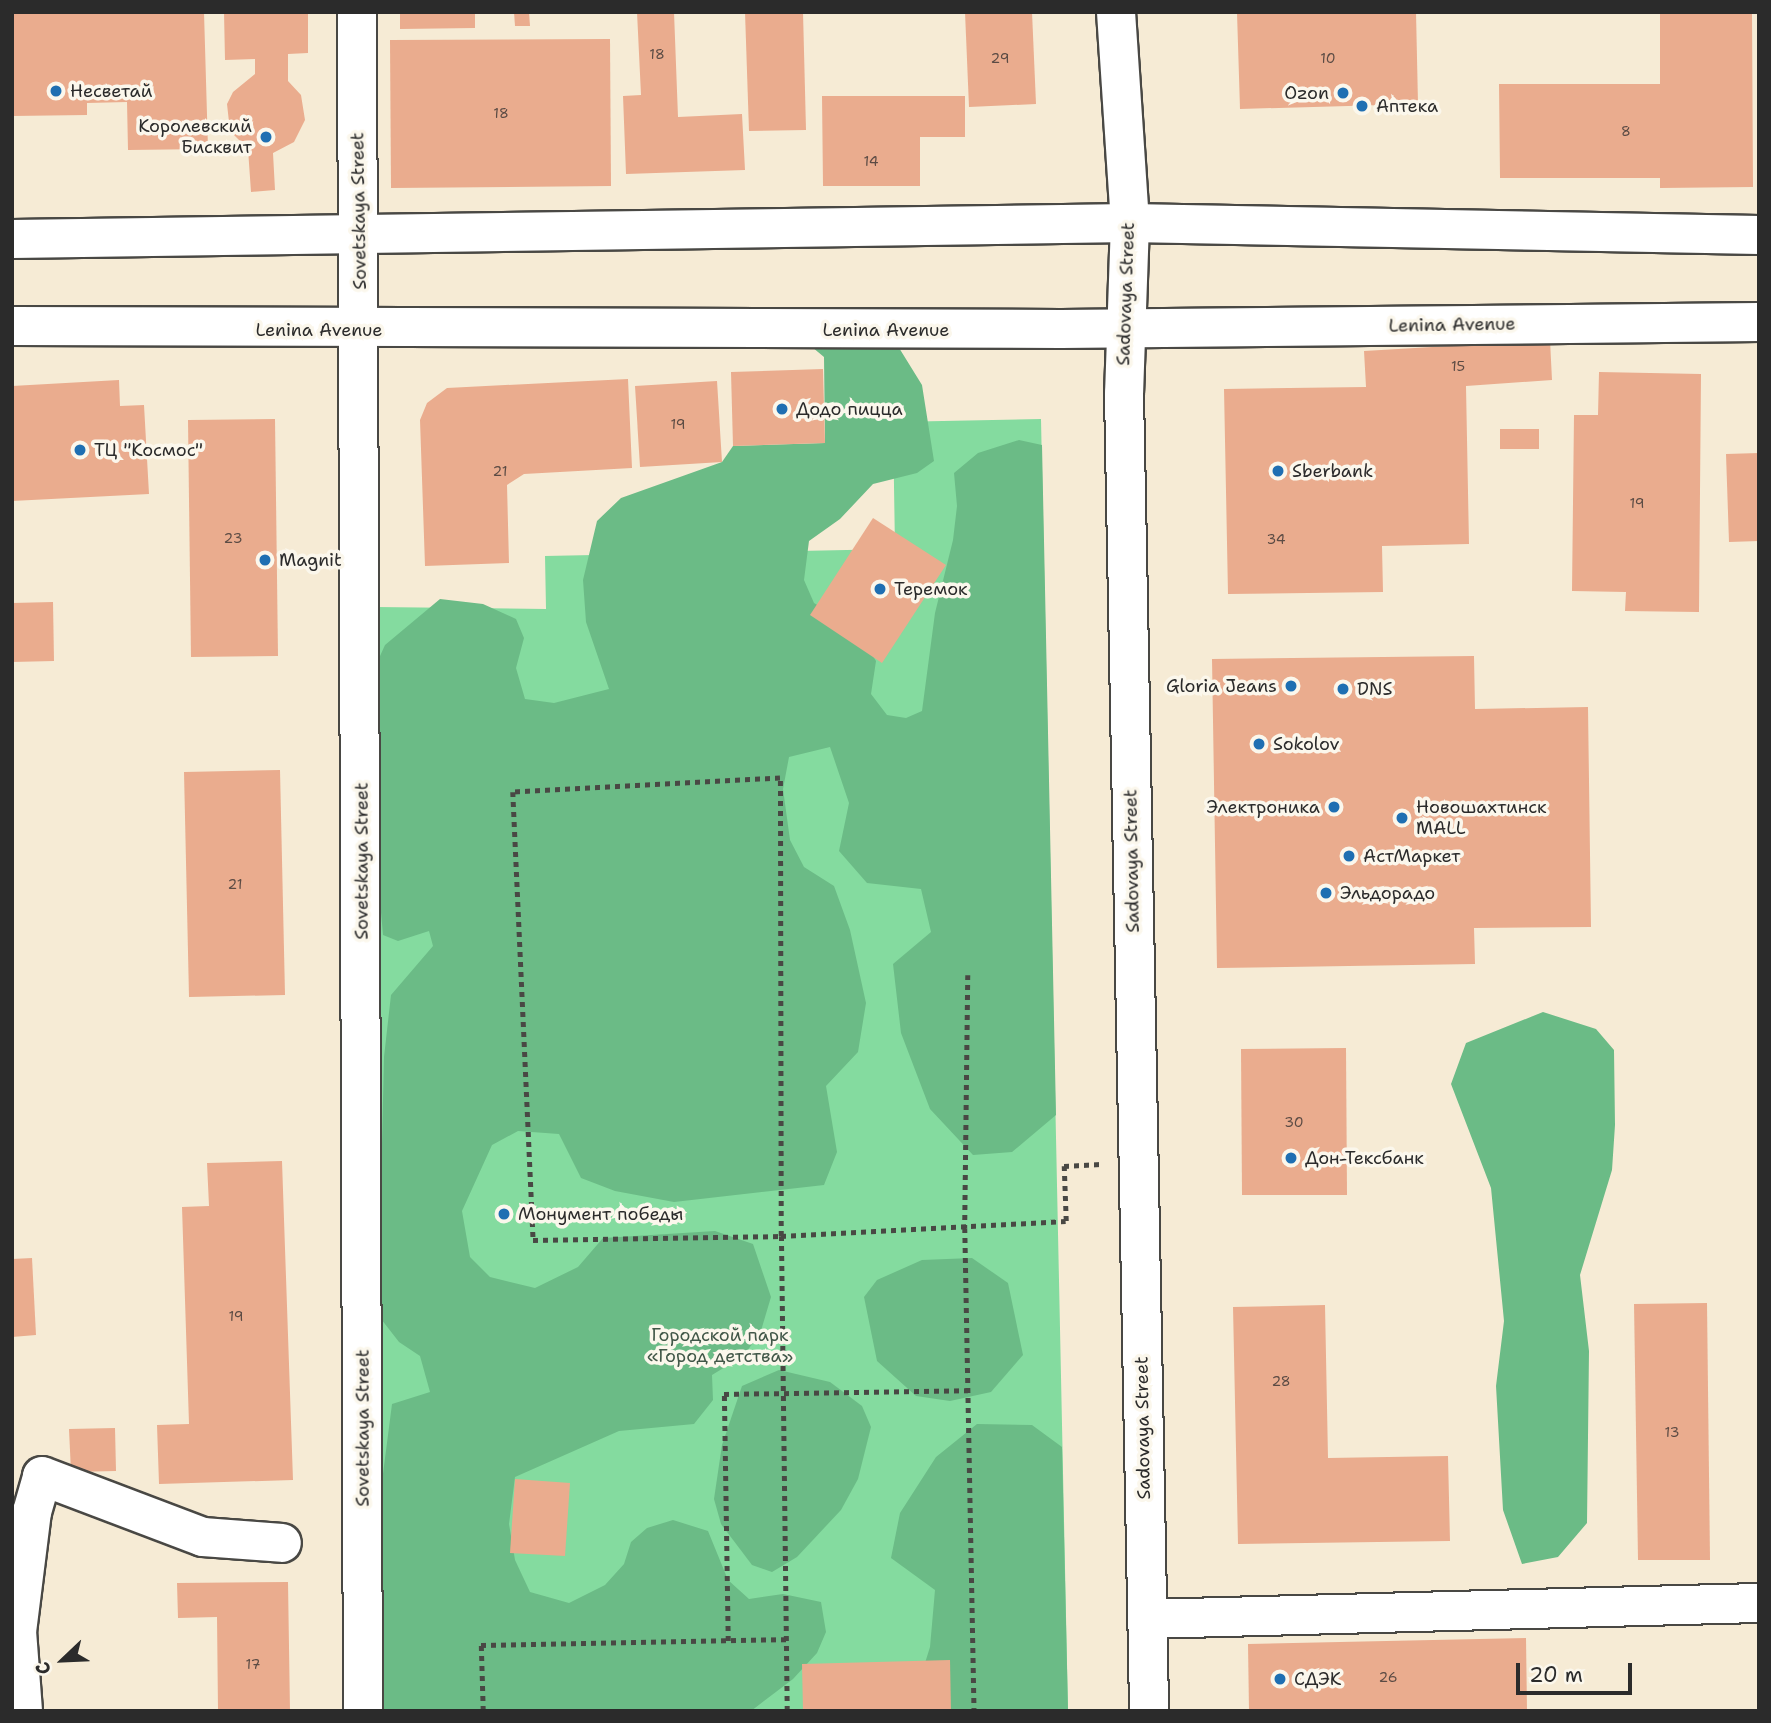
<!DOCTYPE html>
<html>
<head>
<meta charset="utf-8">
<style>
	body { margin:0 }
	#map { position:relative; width:1771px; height:1723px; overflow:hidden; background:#f6ebd5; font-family:"Shantell Sans",sans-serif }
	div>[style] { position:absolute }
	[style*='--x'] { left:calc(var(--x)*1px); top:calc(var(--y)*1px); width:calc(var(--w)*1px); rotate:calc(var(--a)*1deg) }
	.green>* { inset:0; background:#84db9f }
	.forest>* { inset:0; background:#6bbb86 }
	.building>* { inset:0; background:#eaac8e }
	.path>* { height:4.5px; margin-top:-2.25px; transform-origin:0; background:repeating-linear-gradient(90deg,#494844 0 5px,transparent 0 10px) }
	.roads { filter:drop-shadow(2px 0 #494844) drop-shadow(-2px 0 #494844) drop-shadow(0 2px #494844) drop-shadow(0 -2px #494844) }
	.minor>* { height:38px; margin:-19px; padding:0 19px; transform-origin:19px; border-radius:19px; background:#fff }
	.major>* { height:38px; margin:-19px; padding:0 19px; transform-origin:19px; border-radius:19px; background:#fff }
	.dots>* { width:19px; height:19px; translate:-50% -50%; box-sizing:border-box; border:4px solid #fbf7ec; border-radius:50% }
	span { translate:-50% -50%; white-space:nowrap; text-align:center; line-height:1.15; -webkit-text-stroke:7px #fbf7ec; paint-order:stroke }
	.number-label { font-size:14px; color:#5b4b44 }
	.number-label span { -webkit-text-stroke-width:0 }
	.poi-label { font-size:18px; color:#2b2b2b }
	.left { translate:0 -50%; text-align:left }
	.right { translate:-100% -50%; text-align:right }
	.street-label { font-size:18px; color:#2b2b2b }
	.park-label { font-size:18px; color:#415748 }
	.frame { position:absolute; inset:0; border:14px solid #2b2b2b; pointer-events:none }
	.north { position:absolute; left:28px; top:1625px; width:70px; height:70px; -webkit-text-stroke:5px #fbf7ec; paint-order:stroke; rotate:247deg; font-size:19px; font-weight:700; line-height:28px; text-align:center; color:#2b2b2b }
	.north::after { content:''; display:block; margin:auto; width:24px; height:32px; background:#2b2b2b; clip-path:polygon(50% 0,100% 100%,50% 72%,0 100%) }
	.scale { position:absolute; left:1516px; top:1663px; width:116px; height:32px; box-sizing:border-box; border:4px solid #2b2b2b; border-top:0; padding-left:9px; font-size:21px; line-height:24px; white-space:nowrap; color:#2b2b2b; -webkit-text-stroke:5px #fbf7ec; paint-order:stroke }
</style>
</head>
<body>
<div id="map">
	<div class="green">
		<i style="clip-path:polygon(1041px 419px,1068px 1711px,383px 1711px,376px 607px,546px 609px,545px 556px,895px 549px,893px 422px)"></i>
	</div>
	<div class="forest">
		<i style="clip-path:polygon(888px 330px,922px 385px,934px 461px,917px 473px,873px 484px,840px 519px,809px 541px,804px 580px,814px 603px,856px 629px,876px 661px,871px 694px,887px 715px,906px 718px,922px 711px,935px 613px,953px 540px,957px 506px,954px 473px,978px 453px,1019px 440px,1042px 445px,1056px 1115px,1012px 1152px,973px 1155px,930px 1109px,901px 1033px,893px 964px,931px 932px,921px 889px,867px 883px,839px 851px,849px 803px,830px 747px,789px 757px,783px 789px,790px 840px,804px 867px,834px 886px,850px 930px,866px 1003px,858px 1052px,826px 1086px,837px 1152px,824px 1185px,674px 1202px,615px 1191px,581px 1178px,559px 1134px,518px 1131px,492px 1145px,462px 1211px,470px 1257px,490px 1277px,535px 1288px,578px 1267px,603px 1238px,715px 1231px,753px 1244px,771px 1297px,760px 1334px,743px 1356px,712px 1375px,713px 1400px,694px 1424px,619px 1431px,515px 1477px,509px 1524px,515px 1560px,530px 1592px,569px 1603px,605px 1585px,624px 1564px,631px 1542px,647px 1528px,673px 1520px,708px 1531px,728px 1580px,749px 1599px,783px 1594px,821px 1602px,826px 1632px,817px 1653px,793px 1679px,751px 1711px,383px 1711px,380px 1497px,392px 1404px,430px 1392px,420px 1356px,399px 1342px,378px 1315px,384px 1057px,391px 995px,433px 946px,429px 931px,398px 941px,383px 935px,362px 696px,385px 645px,440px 599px,483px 604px,516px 619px,524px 638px,516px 668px,525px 699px,554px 703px,609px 689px,586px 622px,583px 580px,597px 521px,621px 498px,722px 462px,733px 446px,825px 443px,824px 357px,812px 347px)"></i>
		<i style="clip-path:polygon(1543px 1012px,1596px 1029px,1614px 1050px,1615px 1125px,1612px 1170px,1580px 1275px,1589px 1351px,1587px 1523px,1558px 1557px,1522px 1564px,1503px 1510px,1496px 1386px,1504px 1321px,1491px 1188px,1451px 1084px,1466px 1043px)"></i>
		<i style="clip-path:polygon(972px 1258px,1008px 1283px,1023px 1355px,991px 1392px,950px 1401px,916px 1396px,877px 1361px,864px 1297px,877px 1280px,922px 1260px)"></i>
		<i style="clip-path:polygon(779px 1370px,830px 1382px,862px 1406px,871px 1427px,858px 1479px,841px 1510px,797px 1557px,772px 1572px,752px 1565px,721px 1524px,714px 1499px,722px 1445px,742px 1386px)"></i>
		<i style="clip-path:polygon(977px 1424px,1032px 1425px,1062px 1447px,1068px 1711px,910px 1711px,930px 1647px,935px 1590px,891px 1558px,900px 1513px,936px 1457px)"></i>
	</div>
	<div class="building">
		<i style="clip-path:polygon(12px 12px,204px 12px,208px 149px,128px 150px,127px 102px,87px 103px,87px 115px,12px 116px)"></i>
		<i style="clip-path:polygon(224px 12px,308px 12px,308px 53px,288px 54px,288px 81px,301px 95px,305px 120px,294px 142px,273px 153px,275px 190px,251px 192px,248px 149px,230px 131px,227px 104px,233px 92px,255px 74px,255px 59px,225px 60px)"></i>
		<i style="clip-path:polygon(400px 12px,475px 12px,475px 28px,400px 29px)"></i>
		<i style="clip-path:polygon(514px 12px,529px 12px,530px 26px,515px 26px)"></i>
		<i style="clip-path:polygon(637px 12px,674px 12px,678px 117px,742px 114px,745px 170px,626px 174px,623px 96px,641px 95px)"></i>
		<i style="clip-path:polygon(745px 12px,803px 12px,806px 130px,749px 131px)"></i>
		<i style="clip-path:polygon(965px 12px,1032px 12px,1036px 104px,969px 107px)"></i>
		<i style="clip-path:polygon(1237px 12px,1416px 12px,1418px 104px,1240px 109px)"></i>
		<i style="clip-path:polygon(1660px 12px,1752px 12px,1753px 187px,1660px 188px,1660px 178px,1500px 178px,1499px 84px,1660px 84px)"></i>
		<i style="clip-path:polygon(610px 39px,611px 186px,391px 188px,390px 40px)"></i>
		<i style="clip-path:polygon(822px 96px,965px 96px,965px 137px,920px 137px,920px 186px,823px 186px)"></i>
		<i style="clip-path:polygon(1550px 340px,1552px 380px,1466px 386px,1469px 544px,1382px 546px,1383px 592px,1228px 594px,1224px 389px,1366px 387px,1364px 351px)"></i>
		<i style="clip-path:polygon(823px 369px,825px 443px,733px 446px,731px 372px)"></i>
		<i style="clip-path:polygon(1599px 372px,1701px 374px,1699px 612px,1625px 611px,1626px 592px,1572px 591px,1574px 415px,1598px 415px)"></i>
		<i style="clip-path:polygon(628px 379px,632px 468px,524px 474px,507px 485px,509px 563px,425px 566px,420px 420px,427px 403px,447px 388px)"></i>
		<i style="clip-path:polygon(119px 380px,120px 406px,144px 405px,149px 494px,12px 501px,12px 386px)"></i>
		<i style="clip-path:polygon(717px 381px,722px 462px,640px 467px,635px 386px)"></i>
		<i style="clip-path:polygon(275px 419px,278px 656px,191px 657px,188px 420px)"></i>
		<i style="clip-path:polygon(1500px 429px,1539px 429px,1539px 449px,1500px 449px)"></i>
		<i style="clip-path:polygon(1759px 453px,1759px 541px,1729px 542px,1726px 454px)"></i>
		<i style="clip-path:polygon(873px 518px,946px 565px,882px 663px,810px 615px)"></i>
		<i style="clip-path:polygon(53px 602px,54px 661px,12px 662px,12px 603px)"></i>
		<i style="clip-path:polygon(1474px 656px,1475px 709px,1588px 707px,1591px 927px,1474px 928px,1475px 964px,1217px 968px,1212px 659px)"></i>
		<i style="clip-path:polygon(280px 770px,285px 995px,189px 997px,184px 772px)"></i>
		<i style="clip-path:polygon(1346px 1048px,1347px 1195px,1242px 1195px,1241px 1049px)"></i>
		<i style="clip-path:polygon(282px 1161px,293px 1480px,159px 1484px,157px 1425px,189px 1424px,182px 1207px,209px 1206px,207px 1163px)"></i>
		<i style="clip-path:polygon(32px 1258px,36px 1335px,12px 1337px,12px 1259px)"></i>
		<i style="clip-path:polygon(1707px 1303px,1710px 1560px,1638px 1560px,1634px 1304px)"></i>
		<i style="clip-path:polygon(1325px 1305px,1328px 1458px,1448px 1456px,1450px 1541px,1238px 1544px,1233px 1307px)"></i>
		<i style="clip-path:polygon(115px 1428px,116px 1471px,71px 1472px,69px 1429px)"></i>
		<i style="clip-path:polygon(515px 1479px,570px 1483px,565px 1556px,510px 1553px)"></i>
		<i style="clip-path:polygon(288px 1582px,290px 1711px,218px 1711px,217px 1617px,178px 1618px,177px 1583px)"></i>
		<i style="clip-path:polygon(1526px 1638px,1527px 1711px,1249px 1711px,1248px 1644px)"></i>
		<i style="clip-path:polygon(950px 1660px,951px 1711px,803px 1711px,802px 1664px)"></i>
	</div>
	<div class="path">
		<i style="--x:968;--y:975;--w:253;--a:90.7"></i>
		<i style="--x:965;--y:1228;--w:483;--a:88.9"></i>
		<i style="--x:728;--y:1641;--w:247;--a:-90.9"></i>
		<i style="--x:724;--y:1394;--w:244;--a:-0.9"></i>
		<i style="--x:483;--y:1711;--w:66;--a:-91.7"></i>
		<i style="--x:481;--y:1645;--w:306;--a:-1.1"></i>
		<i style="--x:787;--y:1711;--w:475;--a:-90.7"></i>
		<i style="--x:781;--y:1236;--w:458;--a:-90.1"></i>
		<i style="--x:780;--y:778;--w:267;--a:177"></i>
		<i style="--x:513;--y:792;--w:448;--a:87.4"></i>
		<i style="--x:533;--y:1240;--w:248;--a:-0.9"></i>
		<i style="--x:781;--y:1236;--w:285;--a:-3"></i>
		<i style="--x:1066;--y:1221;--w:55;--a:-92.1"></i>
		<i style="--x:1064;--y:1166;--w:37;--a:-3"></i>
	</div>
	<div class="roads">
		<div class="minor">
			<i style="--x:357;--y:12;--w:1699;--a:89.8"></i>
			<i style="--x:1116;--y:12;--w:211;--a:86.2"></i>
			<i style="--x:1130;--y:223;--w:170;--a:92"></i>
			<i style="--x:1124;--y:393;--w:1318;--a:88.91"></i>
			<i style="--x:12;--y:239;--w:1118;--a:-0.82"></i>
			<i style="--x:1130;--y:223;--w:629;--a:1.09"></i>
			<i style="--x:1147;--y:1619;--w:612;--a:-1.5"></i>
			<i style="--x:23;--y:1711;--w:79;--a:-94.3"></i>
			<i style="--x:17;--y:1632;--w:121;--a:-82.9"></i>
			<i style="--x:32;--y:1512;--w:37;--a:-74"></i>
			<i style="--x:42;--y:1476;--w:172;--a:20.8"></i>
			<i style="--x:203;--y:1537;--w:79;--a:4.3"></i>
		</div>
		<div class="major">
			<i style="--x:12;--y:326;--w:1049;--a:0.16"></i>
			<i style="--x:1061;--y:329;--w:698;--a:-0.57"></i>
		</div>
	</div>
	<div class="dots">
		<i style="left:56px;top:91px;background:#1f6fb2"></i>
		<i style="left:1343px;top:93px;background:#1f6fb2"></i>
		<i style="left:1362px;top:106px;background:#1f6fb2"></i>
		<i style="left:266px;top:137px;background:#1f6fb2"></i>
		<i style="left:782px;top:409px;background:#1f6fb2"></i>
		<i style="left:80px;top:450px;background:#1f6fb2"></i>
		<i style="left:1278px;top:471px;background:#1f6fb2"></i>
		<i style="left:265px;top:560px;background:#1f6fb2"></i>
		<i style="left:880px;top:589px;background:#1f6fb2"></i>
		<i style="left:1291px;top:686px;background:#1f6fb2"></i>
		<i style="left:1343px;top:689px;background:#1f6fb2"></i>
		<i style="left:1259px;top:744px;background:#1f6fb2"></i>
		<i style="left:1334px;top:807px;background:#1f6fb2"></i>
		<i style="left:1402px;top:818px;background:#1f6fb2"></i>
		<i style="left:1349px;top:856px;background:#1f6fb2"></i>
		<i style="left:1326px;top:893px;background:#1f6fb2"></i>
		<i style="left:1291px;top:1158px;background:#1f6fb2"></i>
		<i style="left:504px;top:1214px;background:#1f6fb2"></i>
		<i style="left:1280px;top:1679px;background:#1f6fb2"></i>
	</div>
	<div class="number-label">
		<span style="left:657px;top:54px">18</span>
		<span style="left:1000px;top:58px">29</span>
		<span style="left:1328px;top:58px">10</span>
		<span style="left:501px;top:113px">18</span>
		<span style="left:1626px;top:131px">8</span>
		<span style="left:871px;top:161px">14</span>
		<span style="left:1458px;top:366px">15</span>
		<span style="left:678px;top:424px">19</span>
		<span style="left:500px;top:471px">21</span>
		<span style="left:1637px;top:503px">19</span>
		<span style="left:233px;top:538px">23</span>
		<span style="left:1276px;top:539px">34</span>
		<span style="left:235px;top:884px">21</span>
		<span style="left:1294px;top:1122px">30</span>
		<span style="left:236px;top:1316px">19</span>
		<span style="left:1281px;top:1381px">28</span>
		<span style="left:1672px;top:1432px">13</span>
		<span style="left:253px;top:1664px">17</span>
		<span style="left:1388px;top:1677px">26</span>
	</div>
	<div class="poi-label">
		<span class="left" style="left:70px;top:91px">Несветай</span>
		<span class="right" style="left:1329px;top:93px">Ozon</span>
		<span class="left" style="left:1376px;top:106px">Аптека</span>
		<span class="right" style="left:252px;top:137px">Королевский<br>Бисквит</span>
		<span class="left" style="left:796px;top:409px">Додо пицца</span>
		<span class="left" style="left:94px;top:450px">ТЦ "Космос"</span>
		<span class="left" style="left:1292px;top:471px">Sberbank</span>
		<span class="left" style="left:279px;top:560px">Magnit</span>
		<span class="left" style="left:894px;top:589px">Теремок</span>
		<span class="right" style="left:1277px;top:686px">Gloria Jeans</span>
		<span class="left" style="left:1357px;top:689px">DNS</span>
		<span class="left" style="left:1273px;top:744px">Sokolov</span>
		<span class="right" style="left:1320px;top:807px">Электроника</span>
		<span class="left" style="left:1416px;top:818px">Новошахтинск<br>MALL</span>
		<span class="left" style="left:1363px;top:856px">АстМаркет</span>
		<span class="left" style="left:1340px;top:893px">Эльдорадо</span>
		<span class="left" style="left:1305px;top:1158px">Дон-Тексбанк</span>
		<span class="left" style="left:518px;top:1214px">Монумент победы</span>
		<span class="left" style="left:1294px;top:1679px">СДЭК</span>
	</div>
	<div class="street-label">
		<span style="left:359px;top:211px;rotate:-91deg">Sovetskaya Street</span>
		<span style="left:1126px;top:294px;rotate:-88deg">Sadovaya Street</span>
		<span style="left:1452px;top:325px;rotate:-1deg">Lenina Avenue</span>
		<span style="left:319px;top:330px">Lenina Avenue</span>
		<span style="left:886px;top:330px">Lenina Avenue</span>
		<span style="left:362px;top:861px;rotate:-90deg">Sovetskaya Street</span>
		<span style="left:1132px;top:861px;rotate:-91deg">Sadovaya Street</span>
		<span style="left:363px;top:1428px;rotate:-90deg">Sovetskaya Street</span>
		<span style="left:1143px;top:1428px;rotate:-91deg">Sadovaya Street</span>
	</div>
	<div class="park-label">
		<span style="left:720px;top:1346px">Городской парк<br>«Город детства»</span>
	</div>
	<div class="frame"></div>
	<div class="north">С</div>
	<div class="scale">20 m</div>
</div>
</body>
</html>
